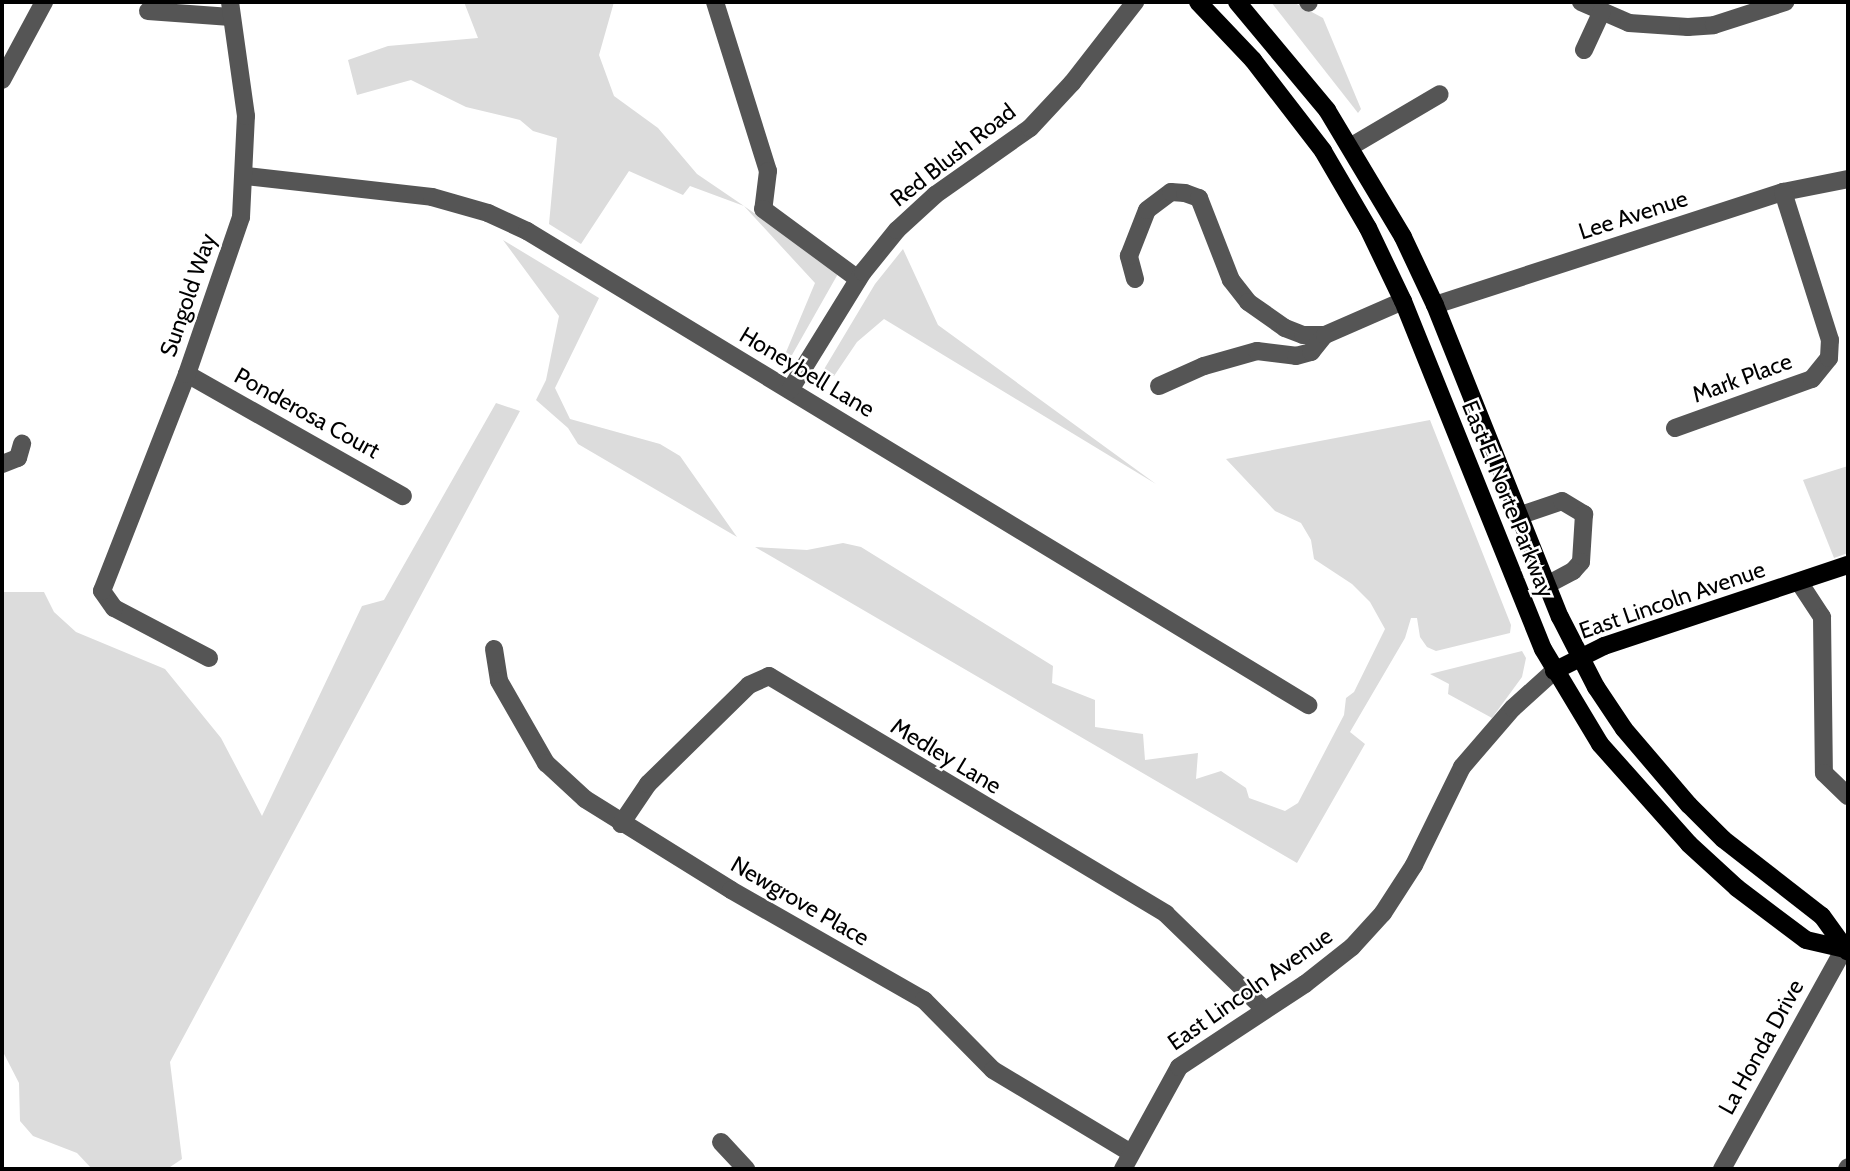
<!DOCTYPE html>
<html>
<head>
<meta charset="utf-8">
<style>
	body { margin:0 }
	#map { position:relative; width:1850px; height:1171px; overflow:hidden; background:#fff; font-family:Cabin,sans-serif }
	div>[style] { position:absolute }
	[style*='--x'] { left:calc(var(--x)*1px); top:calc(var(--y)*1px); width:calc(var(--w)*1px); rotate:calc(var(--a)*1deg) }
	.green>* { inset:0; background:#dcdcdc }
	.minor>* { height:18px; margin:-9px; padding:0 9px; transform-origin:9px; border-radius:9px; background:#555 }
	.major>* { height:18px; margin:-9px; padding:0 9px; transform-origin:9px; border-radius:9px; background:#000 }
	span { translate:-50% -50%; white-space:nowrap; text-align:center; line-height:1.15; -webkit-text-stroke:5px #fff; paint-order:stroke }
	.street-label { font-size:23px; color:#000 }
	.frame { position:absolute; inset:0; border:4px solid #000; pointer-events:none }
</style>
</head>
<body>
<div id="map">
	<div class="green">
		<i style="clip-path:polygon(464px 2px,614px 2px,599px 55px,614px 96px,658px 128px,697px 174px,744px 206px,839px 272px,792px 355px,784px 357px,815px 283px,744px 206px,690px 186px,683px 195px,629px 171px,581px 244px,549px 224px,557px 138px,533px 131px,520px 120px,466px 107px,411px 80px,357px 95px,348px 60px,388px 46px,478px 38px)"></i>
		<i style="clip-path:polygon(1271px 2px,1293px 2px,1323px 18px,1361px 109px,1358px 113px)"></i>
		<i style="clip-path:polygon(503px 240px,599px 298px,555px 388px,570px 419px,660px 444px,680px 456px,737px 537px,578px 444px,568px 428px,536px 400px,546px 380px,559px 316px)"></i>
		<i style="clip-path:polygon(903px 249px,938px 325px,1156px 484px,884px 319px,857px 342px,834px 376px,823px 371px,875px 284px)"></i>
		<i style="clip-path:polygon(496px 403px,520px 411px,170px 1062px,182px 1159px,167px 1169px,92px 1169px,77px 1153px,33px 1136px,20px 1121px,19px 1083px,2px 1050px,2px 592px,44px 592px,54px 612px,76px 632px,165px 669px,221px 738px,262px 816px,362px 606px,384px 600px)"></i>
		<i style="clip-path:polygon(1430px 420px,1511px 625px,1510px 633px,1436px 651px,1427px 647px,1420px 637px,1417px 618px,1411px 618px,1405px 638px,1350px 732px,1365px 744px,1297px 863px,755px 547px,807px 550px,843px 543px,861px 547px,1053px 666px,1052px 683px,1095px 700px,1095px 727px,1143px 734px,1145px 760px,1198px 753px,1196px 779px,1221px 771px,1246px 788px,1249px 798px,1285px 811px,1298px 803px,1344px 715px,1346px 698px,1354px 692px,1385px 629px,1370px 602px,1352px 584px,1314px 559px,1311px 540px,1301px 523px,1275px 511px,1226px 459px)"></i>
		<i style="clip-path:polygon(1848px 466px,1848px 553px,1834px 558px,1803px 480px)"></i>
		<i style="clip-path:polygon(1522px 651px,1526px 658px,1522px 677px,1492px 718px,1448px 694px,1449px 684px,1430px 674px)"></i>
	</div>
	<div class="minor">
		<i style="--x:715;--y:2;--w:177;--a:72.6"></i>
		<i style="--x:768;--y:171;--w:38;--a:97"></i>
		<i style="--x:763;--y:209;--w:118;--a:36.4"></i>
		<i style="--x:1308;--y:2;--w:1;--a:45"></i>
		<i style="--x:1581;--y:2;--w:52;--a:23.6"></i>
		<i style="--x:1629;--y:23;--w:59;--a:3.9"></i>
		<i style="--x:1688;--y:27;--w:26;--a:-4"></i>
		<i style="--x:1714;--y:25;--w:75;--a:-17.9"></i>
		<i style="--x:148;--y:11;--w:83;--a:4.1"></i>
		<i style="--x:1584;--y:50;--w:43;--a:-65.2"></i>
		<i style="--x:2;--y:80;--w:89;--a:-61.7"></i>
		<i style="--x:1350;--y:147;--w:104;--a:-30.5"></i>
		<i style="--x:246;--y:176;--w:187;--a:6.4"></i>
		<i style="--x:432;--y:197;--w:58;--a:15.9"></i>
		<i style="--x:488;--y:213;--w:43;--a:24.8"></i>
		<i style="--x:527;--y:231;--w:914;--a:31.25"></i>
		<i style="--x:1135;--y:279;--w:24;--a:-105"></i>
		<i style="--x:1129;--y:256;--w:49;--a:-68.6"></i>
		<i style="--x:1147;--y:210;--w:30;--a:-37"></i>
		<i style="--x:1171;--y:192;--w:14;--a:4"></i>
		<i style="--x:1185;--y:193;--w:15;--a:20"></i>
		<i style="--x:1199;--y:198;--w:88;--a:68.7"></i>
		<i style="--x:1231;--y:280;--w:28;--a:52"></i>
		<i style="--x:1248;--y:302;--w:45;--a:35.1"></i>
		<i style="--x:1285;--y:328;--w:19;--a:21"></i>
		<i style="--x:1303;--y:335;--w:22;--a:0"></i>
		<i style="--x:1435;--y:305;--w:366;--a:-18"></i>
		<i style="--x:1783;--y:192;--w:66;--a:-11.3"></i>
		<i style="--x:187;--y:374;--w:248;--a:29.5"></i>
		<i style="--x:1159;--y:386;--w:49;--a:-24"></i>
		<i style="--x:1204;--y:366;--w:55;--a:-15.8"></i>
		<i style="--x:1257;--y:351;--w:39;--a:7"></i>
		<i style="--x:1296;--y:356;--w:16;--a:-15"></i>
		<i style="--x:1311;--y:352;--w:22;--a:-51"></i>
		<i style="--x:1325;--y:335;--w:85;--a:-23.6"></i>
		<i style="--x:790;--y:390;--w:139;--a:-58.3"></i>
		<i style="--x:863;--y:272;--w:54;--a:-51"></i>
		<i style="--x:897;--y:230;--w:52;--a:-42.6"></i>
		<i style="--x:935;--y:195;--w:116;--a:-35.2"></i>
		<i style="--x:1030;--y:128;--w:62;--a:-47"></i>
		<i style="--x:1072;--y:83;--w:103;--a:-52.1"></i>
		<i style="--x:1675;--y:428;--w:145;--a:-19.7"></i>
		<i style="--x:1812;--y:379;--w:27;--a:-51"></i>
		<i style="--x:1829;--y:358;--w:18;--a:-87"></i>
		<i style="--x:1830;--y:340;--w:155;--a:-107.6"></i>
		<i style="--x:2;--y:464;--w:17;--a:-21"></i>
		<i style="--x:18;--y:458;--w:15;--a:-74"></i>
		<i style="--x:1518;--y:516;--w:46;--a:-18.8"></i>
		<i style="--x:1562;--y:501;--w:26;--a:31"></i>
		<i style="--x:1584;--y:514;--w:48;--a:93.6"></i>
		<i style="--x:1581;--y:562;--w:12;--a:132"></i>
		<i style="--x:1573;--y:571;--w:30;--a:152"></i>
		<i style="--x:1799;--y:582;--w:42;--a:56.7"></i>
		<i style="--x:1822;--y:617;--w:156;--a:89.3"></i>
		<i style="--x:1824;--y:773;--w:33;--a:44"></i>
		<i style="--x:494;--y:649;--w:32;--a:81"></i>
		<i style="--x:499;--y:681;--w:95;--a:60.2"></i>
		<i style="--x:546;--y:763;--w:53;--a:42.7"></i>
		<i style="--x:585;--y:799;--w:172;--a:31.9"></i>
		<i style="--x:731;--y:890;--w:222;--a:29.7"></i>
		<i style="--x:924;--y:1000;--w:98;--a:45.4"></i>
		<i style="--x:993;--y:1070;--w:161;--a:31"></i>
		<i style="--x:209;--y:658;--w:107;--a:-152.2"></i>
		<i style="--x:114;--y:608;--w:21;--a:-125"></i>
		<i style="--x:102;--y:591;--w:233;--a:-68.6"></i>
		<i style="--x:187;--y:374;--w:166;--a:-71"></i>
		<i style="--x:241;--y:217;--w:101;--a:-87.2"></i>
		<i style="--x:246;--y:116;--w:115;--a:-98"></i>
		<i style="--x:621;--y:824;--w:48;--a:-56"></i>
		<i style="--x:648;--y:784;--w:141;--a:-44.4"></i>
		<i style="--x:749;--y:685;--w:22;--a:-24"></i>
		<i style="--x:769;--y:676;--w:463;--a:30.9"></i>
		<i style="--x:1166;--y:914;--w:136;--a:44.1"></i>
		<i style="--x:721;--y:1142;--w:37;--a:47"></i>
		<i style="--x:1123;--y:1169;--w:116;--a:-61.2"></i>
		<i style="--x:1179;--y:1067;--w:151;--a:-33.4"></i>
		<i style="--x:1305;--y:984;--w:60;--a:-38.2"></i>
		<i style="--x:1352;--y:947;--w:46;--a:-47.6"></i>
		<i style="--x:1383;--y:913;--w:57;--a:-57.1"></i>
		<i style="--x:1414;--y:865;--w:109;--a:-63.9"></i>
		<i style="--x:1462;--y:767;--w:78;--a:-49.2"></i>
		<i style="--x:1513;--y:708;--w:55;--a:-42.1"></i>
		<i style="--x:1722;--y:1169;--w:252;--a:-61"></i>
		<i style="--x:1847;--y:1169;--w:2;--a:-63"></i>
	</div>
	<div class="major">
		<i style="--x:1198;--y:2;--w:80;--a:46.5"></i>
		<i style="--x:1253;--y:60;--w:115;--a:52.4"></i>
		<i style="--x:1323;--y:151;--w:89;--a:59.7"></i>
		<i style="--x:1368;--y:228;--w:81;--a:64.4"></i>
		<i style="--x:1403;--y:301;--w:375;--a:68.1"></i>
		<i style="--x:1543;--y:649;--w:111;--a:59"></i>
		<i style="--x:1600;--y:744;--w:134;--a:48.3"></i>
		<i style="--x:1689;--y:844;--w:65;--a:42.5"></i>
		<i style="--x:1737;--y:888;--w:86;--a:37"></i>
		<i style="--x:1806;--y:940;--w:39;--a:13"></i>
		<i style="--x:1237;--y:2;--w:141;--a:50.2"></i>
		<i style="--x:1327;--y:110;--w:148;--a:59.1"></i>
		<i style="--x:1403;--y:237;--w:75;--a:64.8"></i>
		<i style="--x:1435;--y:305;--w:336;--a:68.2"></i>
		<i style="--x:1560;--y:617;--w:79;--a:62.8"></i>
		<i style="--x:1596;--y:687;--w:50;--a:56.3"></i>
		<i style="--x:1624;--y:729;--w:100;--a:49.5"></i>
		<i style="--x:1689;--y:805;--w:48;--a:45"></i>
		<i style="--x:1723;--y:839;--w:125;--a:37.9"></i>
		<i style="--x:1822;--y:916;--w:44;--a:54.2"></i>
		<i style="--x:1554;--y:671;--w:56;--a:-26.6"></i>
		<i style="--x:1604;--y:646;--w:257;--a:-18.4"></i>
	</div>
	<div class="street-label">
		<span style="left:953px;top:155px;rotate:-38deg">Red Blush Road</span>
		<span style="left:1633px;top:215px;rotate:-18deg">Lee Avenue</span>
		<span style="left:188px;top:295px;rotate:-71deg">Sungold Way</span>
		<span style="left:807px;top:372px;rotate:31deg">Honeybell Lane</span>
		<span style="left:1742px;top:378px;rotate:-20deg">Mark Place</span>
		<span style="left:307px;top:413px;rotate:29deg">Ponderosa Court</span>
		<span style="left:1508px;top:499px;rotate:68deg">East El Norte Parkway</span>
		<span style="left:1672px;top:600px;rotate:-19deg">East Lincoln Avenue</span>
		<span style="left:946px;top:756px;rotate:31deg">Medley Lane</span>
		<span style="left:800px;top:901px;rotate:30deg">Newgrove Place</span>
		<span style="left:1250px;top:989px;rotate:-35deg">East Lincoln Avenue</span>
		<span style="left:1761px;top:1047px;rotate:-61deg">La Honda Drive</span>
	</div>
	<div class="frame"></div>
</div>
</body>
</html>
